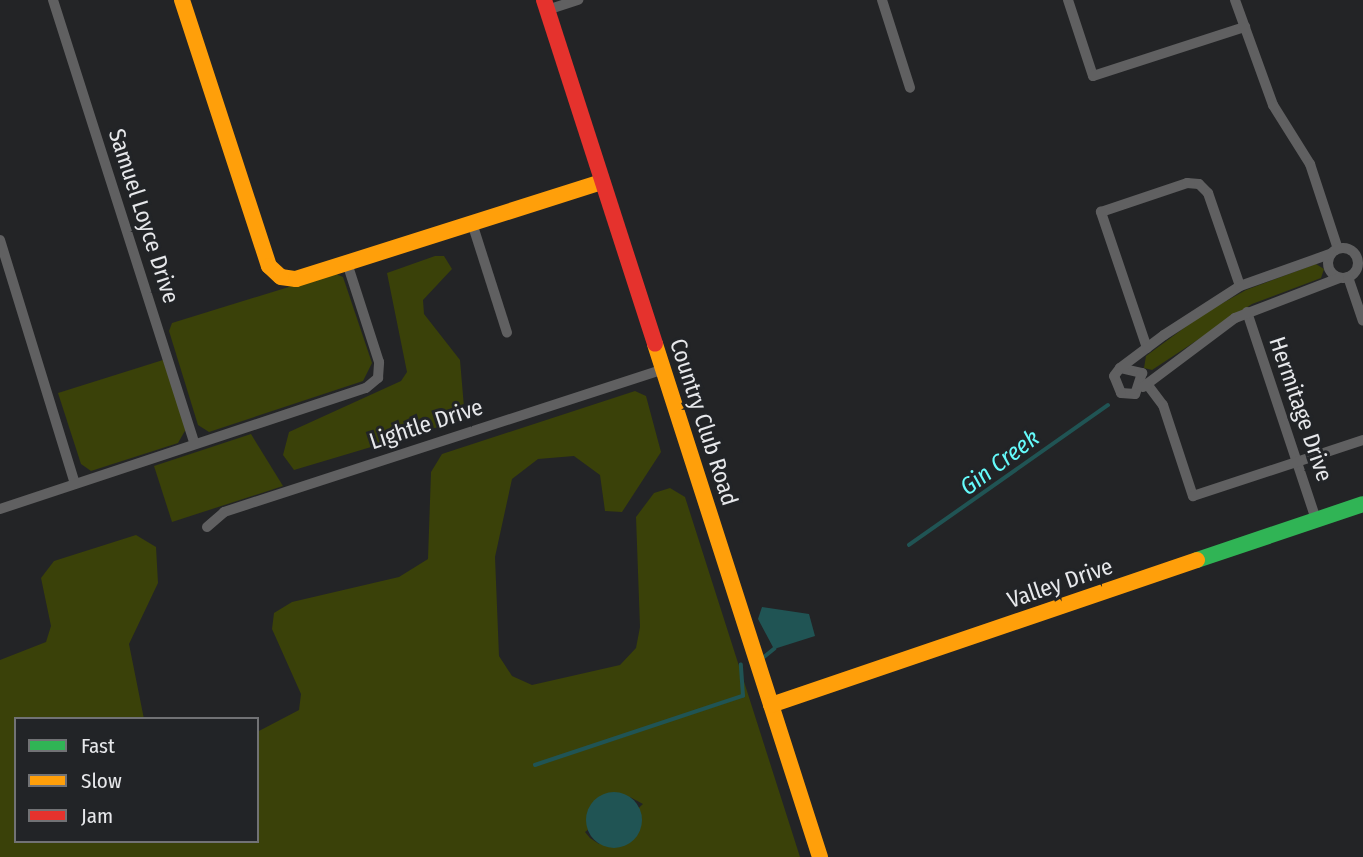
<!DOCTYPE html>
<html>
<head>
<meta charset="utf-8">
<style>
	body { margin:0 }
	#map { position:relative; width:1363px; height:857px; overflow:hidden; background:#232426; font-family:"Fira Sans Condensed",sans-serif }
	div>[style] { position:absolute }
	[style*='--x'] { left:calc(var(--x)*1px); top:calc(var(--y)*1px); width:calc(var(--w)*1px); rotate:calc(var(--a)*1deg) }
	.green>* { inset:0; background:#3a4109 }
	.water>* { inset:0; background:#205454 }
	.round { border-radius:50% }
	.stream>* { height:3.5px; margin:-1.75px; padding:0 1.75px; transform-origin:1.75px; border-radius:1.75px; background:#205454 }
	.street>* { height:10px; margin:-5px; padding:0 5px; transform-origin:5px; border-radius:5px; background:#606061 }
	.street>.ring { margin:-5px; padding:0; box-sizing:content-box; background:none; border:10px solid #606061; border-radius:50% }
	.fast>* { height:16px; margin:-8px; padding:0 8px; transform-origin:8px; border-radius:8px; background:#30b455 }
	.slow>* { height:16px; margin:-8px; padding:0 8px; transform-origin:8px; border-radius:8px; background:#ff9f0a }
	.jam>* { height:16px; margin:-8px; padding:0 8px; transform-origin:8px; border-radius:8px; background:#e5322d }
	span { translate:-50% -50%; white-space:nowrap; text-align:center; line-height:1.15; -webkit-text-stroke:6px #222427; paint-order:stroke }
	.street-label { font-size:23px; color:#e7e8eb }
	.water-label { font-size:24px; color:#65fbfb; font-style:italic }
	.legend { position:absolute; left:14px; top:717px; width:245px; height:126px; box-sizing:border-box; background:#222427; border:2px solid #717275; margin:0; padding:9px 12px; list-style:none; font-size:21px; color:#e7e8eb }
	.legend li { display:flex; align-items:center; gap:14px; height:35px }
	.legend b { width:35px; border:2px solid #717275 }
</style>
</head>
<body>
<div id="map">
	<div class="green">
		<i style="clip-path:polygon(435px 256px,444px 256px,452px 269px,423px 300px,424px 314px,460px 360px,465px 419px,294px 470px,283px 455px,289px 432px,401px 381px,407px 372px,387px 273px)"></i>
		<i style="clip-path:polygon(1316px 264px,1324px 269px,1321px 278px,1252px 304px,1152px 370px,1144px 368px,1146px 356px,1203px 314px,1246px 290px)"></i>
		<i style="clip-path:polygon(334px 273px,343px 277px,372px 363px,363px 381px,209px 432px,198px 425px,169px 331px,172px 323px)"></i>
		<i style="clip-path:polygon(163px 360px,186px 429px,178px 443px,91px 471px,81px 464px,58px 393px)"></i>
		<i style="clip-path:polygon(evenodd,635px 391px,646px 396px,661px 452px,622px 512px,605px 511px,600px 475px,574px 456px,538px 459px,512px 479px,495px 557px,499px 656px,512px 676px,532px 685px,620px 665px,636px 648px,640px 627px,636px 517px,654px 493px,670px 488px,685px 497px,800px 857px,0 857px,0 660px,46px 642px,51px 626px,41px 578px,54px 561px,136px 535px,156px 547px,158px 583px,129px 644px,144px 719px,16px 719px,16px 841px,257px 841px,257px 732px,299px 710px,301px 694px,272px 629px,274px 613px,292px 602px,399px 577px,428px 559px,431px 472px,442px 454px,635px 391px,630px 797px,643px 804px,599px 844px,590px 838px,585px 832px,630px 797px)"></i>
		<i style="clip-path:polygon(251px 434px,283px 486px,172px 522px,154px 466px)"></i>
	</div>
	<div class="water">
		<i style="clip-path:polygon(762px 607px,809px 614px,815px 636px,774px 649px,758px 619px)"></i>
		<i class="round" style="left:586px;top:792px;width:56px;height:56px"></i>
	</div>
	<div class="stream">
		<i style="--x:909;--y:545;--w:243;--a:-35.1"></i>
		<i style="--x:764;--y:657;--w:13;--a:-39"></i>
		<i style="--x:535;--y:765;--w:219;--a:-18.4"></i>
		<i style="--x:743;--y:696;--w:31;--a:-94"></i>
	</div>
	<div class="street">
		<i style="--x:53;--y:0;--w:466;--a:72.3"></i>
		<i style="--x:882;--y:0;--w:92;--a:72.3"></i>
		<i style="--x:1068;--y:0;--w:80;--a:71.8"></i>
		<i style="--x:1093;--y:76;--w:160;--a:-17.9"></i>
		<i style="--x:1235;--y:0;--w:112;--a:70.1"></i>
		<i style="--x:1273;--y:105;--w:70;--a:57.9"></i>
		<i style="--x:1310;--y:164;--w:89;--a:71.8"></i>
		<i style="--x:547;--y:10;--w:33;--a:-18"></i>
		<i style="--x:472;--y:223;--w:115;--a:72.3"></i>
		<i style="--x:0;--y:240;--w:255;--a:72.9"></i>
		<i class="ring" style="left:1328px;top:248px;width:20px;height:20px"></i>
		<i style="--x:1348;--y:277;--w:46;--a:71.2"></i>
		<i style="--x:1247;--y:312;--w:218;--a:71.6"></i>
		<i style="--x:1147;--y:348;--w:144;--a:-108.7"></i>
		<i style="--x:1101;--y:212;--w:91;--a:-18.6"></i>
		<i style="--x:1187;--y:183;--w:12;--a:5"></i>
		<i style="--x:1199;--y:184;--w:13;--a:45"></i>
		<i style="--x:1208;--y:193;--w:98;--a:71"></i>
		<i style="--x:1120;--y:368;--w:23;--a:13"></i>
		<i style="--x:1142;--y:373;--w:22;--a:108"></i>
		<i style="--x:1135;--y:394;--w:14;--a:-176"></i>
		<i style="--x:1121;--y:393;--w:18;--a:-112"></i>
		<i style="--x:1114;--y:376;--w:10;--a:-53"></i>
		<i style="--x:1120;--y:368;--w:55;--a:-36.9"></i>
		<i style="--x:1164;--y:335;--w:90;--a:-32.8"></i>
		<i style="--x:1240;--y:286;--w:96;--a:-19.6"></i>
		<i style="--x:1147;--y:384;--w:26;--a:53"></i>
		<i style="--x:1163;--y:405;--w:96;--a:71.8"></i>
		<i style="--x:1193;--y:496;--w:179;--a:-18.2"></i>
		<i style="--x:1143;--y:387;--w:115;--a:-36.9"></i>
		<i style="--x:1235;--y:318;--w:111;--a:-21"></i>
		<i style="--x:0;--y:509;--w:385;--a:-18.3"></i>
		<i style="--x:366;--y:388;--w:16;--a:-40"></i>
		<i style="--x:378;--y:378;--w:16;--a:-86"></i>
		<i style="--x:379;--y:362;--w:104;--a:-107.9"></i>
		<i style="--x:207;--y:527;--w:23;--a:-41"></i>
		<i style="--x:224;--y:512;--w:462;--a:-18"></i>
	</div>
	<div class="fast">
		<i style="--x:1197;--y:560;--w:175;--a:-18.6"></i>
	</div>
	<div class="slow">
		<i style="--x:182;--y:0;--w:280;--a:71.9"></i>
		<i style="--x:269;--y:266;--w:16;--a:43"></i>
		<i style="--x:281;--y:277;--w:15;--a:8"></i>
		<i style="--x:296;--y:279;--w:321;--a:-17.6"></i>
		<i style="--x:655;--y:344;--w:539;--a:72.17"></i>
		<i style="--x:771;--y:705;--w:450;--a:-18.8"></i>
	</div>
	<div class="jam">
		<i style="--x:544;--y:0;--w:361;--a:72.1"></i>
	</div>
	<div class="street-label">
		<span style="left:144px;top:216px;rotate:72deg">Samuel Loyce Drive</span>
		<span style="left:1301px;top:409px;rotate:71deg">Hermitage Drive</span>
		<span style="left:704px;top:422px;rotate:72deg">Country Club Road</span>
		<span style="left:426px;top:424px;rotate:-18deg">Lightle Drive</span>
		<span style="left:1060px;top:583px;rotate:-19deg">Valley Drive</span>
	</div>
	<div class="water-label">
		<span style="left:1000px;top:463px;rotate:-37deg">Gin Creek</span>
	</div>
	<ul class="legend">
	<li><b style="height:9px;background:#30b455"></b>Fast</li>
	<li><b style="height:9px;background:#ff9f0a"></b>Slow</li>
	<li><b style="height:9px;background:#e5322d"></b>Jam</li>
	</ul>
</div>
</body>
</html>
